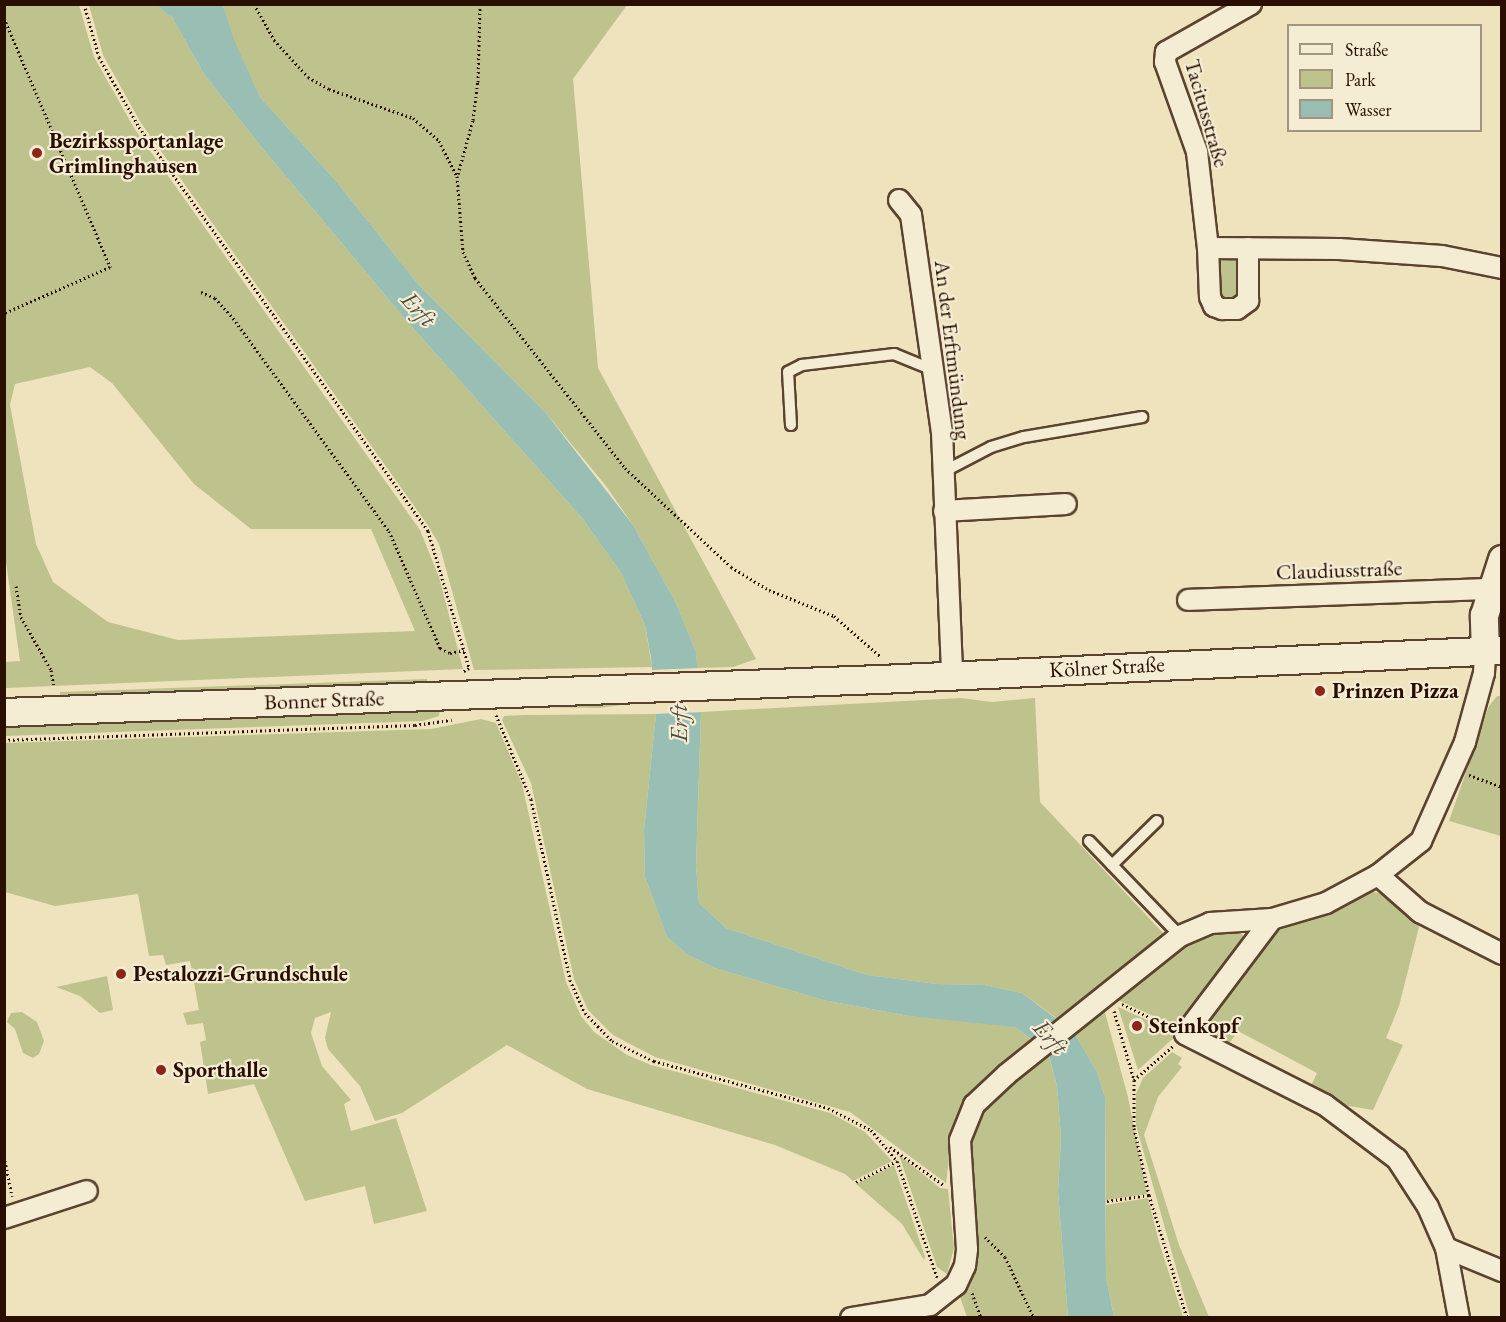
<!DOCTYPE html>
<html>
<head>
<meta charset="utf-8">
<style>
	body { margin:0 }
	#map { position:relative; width:1506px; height:1322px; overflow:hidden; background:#eee3bd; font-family:"EB Garamond",serif }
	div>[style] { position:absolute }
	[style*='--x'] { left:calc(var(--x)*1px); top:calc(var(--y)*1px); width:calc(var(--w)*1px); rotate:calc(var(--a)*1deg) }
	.green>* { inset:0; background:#bec28d }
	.water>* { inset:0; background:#99beb4 }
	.pier>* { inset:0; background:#eee3bd }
	.stream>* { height:5px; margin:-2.5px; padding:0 2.5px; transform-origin:2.5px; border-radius:2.5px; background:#99beb4 }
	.path>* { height:3px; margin-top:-1.5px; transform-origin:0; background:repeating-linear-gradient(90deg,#2a0e00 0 1.5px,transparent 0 4.5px) }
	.roads { filter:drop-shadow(2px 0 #5b432f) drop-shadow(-2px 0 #5b432f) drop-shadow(0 2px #5b432f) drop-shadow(0 -2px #5b432f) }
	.lane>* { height:10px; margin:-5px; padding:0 5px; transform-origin:5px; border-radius:5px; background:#f4edd4 }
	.street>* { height:20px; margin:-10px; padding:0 10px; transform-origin:10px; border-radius:10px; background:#f4edd4 }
	.secondary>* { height:27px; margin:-13.5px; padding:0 13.5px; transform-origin:13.5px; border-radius:13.5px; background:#f4edd4 }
	.dots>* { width:16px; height:16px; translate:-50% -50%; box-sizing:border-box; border:3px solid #f4edd4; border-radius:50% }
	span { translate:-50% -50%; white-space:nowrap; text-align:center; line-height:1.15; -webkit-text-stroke:4.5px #f4edd4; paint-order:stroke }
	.street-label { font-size:22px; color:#2a0e00 }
	.poi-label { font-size:22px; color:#2a0e00; font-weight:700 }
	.left { translate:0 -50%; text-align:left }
	.water-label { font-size:24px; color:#514c3f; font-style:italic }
	.frame { position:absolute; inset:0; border:6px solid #2a0e00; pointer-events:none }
	.legend { position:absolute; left:1287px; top:24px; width:195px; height:108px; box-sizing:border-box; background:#f4edd4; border:2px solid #a3947f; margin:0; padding:8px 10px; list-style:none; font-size:18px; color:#2a0e00 }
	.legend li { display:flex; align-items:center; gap:12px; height:30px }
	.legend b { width:30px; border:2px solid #a3947f }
</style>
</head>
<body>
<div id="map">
	<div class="green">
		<i style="clip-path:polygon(evenodd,5px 4px,79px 5px,94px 57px,134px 128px,420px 530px,439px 577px,463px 669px,5px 688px,5px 662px,20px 661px,4px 548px,5px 4px,90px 367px,112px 383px,194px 484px,251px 529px,371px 529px,415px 631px,178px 640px,108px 622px,53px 582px,36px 544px,10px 405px,15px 384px,90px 367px)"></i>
		<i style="clip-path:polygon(89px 5px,170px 5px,174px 21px,204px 74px,259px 144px,405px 319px,583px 519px,621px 573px,645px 625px,652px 667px,474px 670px,439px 544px,427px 524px,141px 123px,103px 55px)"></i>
		<i style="clip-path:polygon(223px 5px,627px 5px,573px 79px,598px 368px,756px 659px,733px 667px,697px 668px,696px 652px,676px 603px,633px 525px,606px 486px,545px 412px,418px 284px,336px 181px,260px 97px,233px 40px)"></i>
		<i style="clip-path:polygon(1221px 256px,1235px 257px,1239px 266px,1240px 294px,1232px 302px,1218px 300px,1216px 261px)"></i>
		<i style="clip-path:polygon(427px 679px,427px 683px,60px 698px,60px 692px)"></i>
		<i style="clip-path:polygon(1497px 696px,1502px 696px,1501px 836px,1449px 821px,1489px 706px)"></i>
		<i style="clip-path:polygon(643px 697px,643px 702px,599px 708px,540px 707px,540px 702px)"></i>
		<i style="clip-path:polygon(961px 698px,992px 702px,1035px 698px,1040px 802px,1164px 934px,1059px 1020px,1022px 993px,985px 985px,937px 984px,867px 975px,726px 928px,699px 903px,696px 866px,701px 712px)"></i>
		<i style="clip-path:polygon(440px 708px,439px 716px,423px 721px,5px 736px,4px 722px)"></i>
		<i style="clip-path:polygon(656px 714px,644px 830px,645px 877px,667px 937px,688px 955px,715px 968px,823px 1000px,909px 1016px,997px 1023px,1015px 1027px,1033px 1041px,980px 1084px,962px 1106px,953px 1127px,946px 1183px,850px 1112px,655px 1057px,613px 1035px,588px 1010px,574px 979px,531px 783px,502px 720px,504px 716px,524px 715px)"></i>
		<i style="clip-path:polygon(481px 719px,496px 723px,522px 784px,566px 982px,581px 1016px,594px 1032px,627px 1055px,651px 1065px,830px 1113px,865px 1132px,892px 1161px,853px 1181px,845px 1174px,775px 1145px,587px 1089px,507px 1045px,402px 1113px,375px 1121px,360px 1086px,328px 1049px,325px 1038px,331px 1012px,315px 1018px,311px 1033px,322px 1066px,351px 1100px,344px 1104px,351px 1131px,396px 1118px,427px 1211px,374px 1224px,365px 1186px,305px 1201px,254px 1084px,208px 1094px,200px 1042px,206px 1040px,203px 1023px,187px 1025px,183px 1013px,199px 1010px,190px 961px,166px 965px,163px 955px,149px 956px,138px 894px,55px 906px,5px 892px,5px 743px,431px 729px)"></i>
		<i style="clip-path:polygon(1372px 892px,1379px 893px,1420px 923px,1399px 1006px,1386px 1038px,1403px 1045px,1373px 1110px,1343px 1105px,1310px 1088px,1317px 1073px,1238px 1031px,1228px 1045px,1215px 1039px,1211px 1020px,1213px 1011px,1273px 933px)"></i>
		<i style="clip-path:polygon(1236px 928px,1246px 939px,1182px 1029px,1118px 1000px,1184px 944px,1203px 934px)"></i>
		<i style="clip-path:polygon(107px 976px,113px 1010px,100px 1013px,80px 996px,56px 987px)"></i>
		<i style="clip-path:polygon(1118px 1007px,1178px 1034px,1138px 1070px)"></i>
		<i style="clip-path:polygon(1104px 1009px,1128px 1097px,1147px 1194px,1106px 1200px,1105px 1097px,1097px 1072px,1074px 1032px)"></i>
		<i style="clip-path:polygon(22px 1012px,37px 1022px,44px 1041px,39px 1054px,33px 1058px,23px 1053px,15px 1029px,7px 1022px,11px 1013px)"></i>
		<i style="clip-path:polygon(1172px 1052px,1182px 1058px,1178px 1064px,1182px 1067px,1158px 1097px,1144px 1135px,1179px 1245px,1209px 1317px,1190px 1317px,1136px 1125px,1136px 1094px,1143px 1078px)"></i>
		<i style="clip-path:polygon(1048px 1053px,1057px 1086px,1061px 1138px,1058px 1191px,1068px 1317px,967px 1317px,960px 1297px,973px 1278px,977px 1248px,969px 1136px,978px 1115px,993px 1097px)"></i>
		<i style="clip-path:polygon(899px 1155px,940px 1188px,948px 1189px,954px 1248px,947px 1274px,937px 1267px)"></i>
		<i style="clip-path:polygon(894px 1165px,925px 1257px,924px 1260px,902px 1224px,856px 1184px)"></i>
		<i style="clip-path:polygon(1148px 1198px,1159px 1242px,1183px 1317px,1114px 1317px,1106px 1277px,1106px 1205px)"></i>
	</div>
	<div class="water">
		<i style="clip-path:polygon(170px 5px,223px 5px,234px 40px,260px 97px,336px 181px,418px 284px,545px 412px,633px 525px,676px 603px,696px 652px,701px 712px,696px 866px,699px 903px,726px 928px,867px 975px,937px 984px,985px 985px,1022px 993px,1074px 1032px,1097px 1072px,1105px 1097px,1106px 1277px,1114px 1317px,1068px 1317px,1058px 1191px,1061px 1138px,1057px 1086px,1048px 1052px,1015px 1027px,909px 1016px,823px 1000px,715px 968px,688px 955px,667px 937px,645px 877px,644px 830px,656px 714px,651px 658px,645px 625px,621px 573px,583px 519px,405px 319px,259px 144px,204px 74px,174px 21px)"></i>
	</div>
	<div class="pier">
		<i style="clip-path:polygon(700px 668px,704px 712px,653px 714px,650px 670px)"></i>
	</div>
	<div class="stream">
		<i style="--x:160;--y:4;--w:13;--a:42"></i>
		<i style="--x:167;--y:4;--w:17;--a:57"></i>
	</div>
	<div class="path">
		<i style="--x:84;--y:4;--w:55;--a:74.2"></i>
		<i style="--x:99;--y:57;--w:81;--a:60.3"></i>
		<i style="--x:139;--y:127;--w:497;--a:54.4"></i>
		<i style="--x:428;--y:531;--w:143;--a:73.3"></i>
		<i style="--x:469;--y:668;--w:6;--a:149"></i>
		<i style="--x:254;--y:4;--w:41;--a:60.9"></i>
		<i style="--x:274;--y:40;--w:50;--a:47.4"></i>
		<i style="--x:308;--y:77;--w:24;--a:30"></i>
		<i style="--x:329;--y:89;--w:89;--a:19"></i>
		<i style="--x:413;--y:118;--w:35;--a:41"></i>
		<i style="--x:439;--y:141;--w:39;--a:63"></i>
		<i style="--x:457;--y:176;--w:76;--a:85.5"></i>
		<i style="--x:463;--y:252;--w:29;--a:65"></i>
		<i style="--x:475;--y:278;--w:242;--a:51.7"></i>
		<i style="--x:625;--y:468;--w:145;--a:43"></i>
		<i style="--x:731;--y:567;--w:44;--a:31.2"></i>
		<i style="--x:769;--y:590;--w:70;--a:21.8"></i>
		<i style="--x:834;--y:616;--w:61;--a:41"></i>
		<i style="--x:4;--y:18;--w:271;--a:66.9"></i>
		<i style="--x:110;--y:267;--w:116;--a:156.5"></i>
		<i style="--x:458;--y:174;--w:56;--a:-74.5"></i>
		<i style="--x:473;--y:120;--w:38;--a:-83"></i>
		<i style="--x:478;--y:82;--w:78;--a:-88.5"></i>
		<i style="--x:201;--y:292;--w:15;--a:23"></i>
		<i style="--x:215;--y:298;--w:27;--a:48"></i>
		<i style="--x:233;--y:318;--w:264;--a:53.8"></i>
		<i style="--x:389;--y:531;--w:128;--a:66.4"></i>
		<i style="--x:440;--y:648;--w:11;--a:27"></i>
		<i style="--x:450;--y:653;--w:14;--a:-12"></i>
		<i style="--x:16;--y:586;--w:31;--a:81"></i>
		<i style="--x:21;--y:617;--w:61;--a:60.5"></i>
		<i style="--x:51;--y:670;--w:17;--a:80"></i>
		<i style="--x:496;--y:715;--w:91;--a:67.4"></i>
		<i style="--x:531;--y:799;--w:185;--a:77.8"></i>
		<i style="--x:570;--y:980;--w:36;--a:66"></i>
		<i style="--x:585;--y:1013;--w:39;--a:46"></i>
		<i style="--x:612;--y:1041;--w:47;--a:25.5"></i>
		<i style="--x:654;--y:1061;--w:180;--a:15.1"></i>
		<i style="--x:828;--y:1108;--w:48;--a:27.1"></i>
		<i style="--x:871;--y:1130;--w:40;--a:50"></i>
		<i style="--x:897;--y:1161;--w:123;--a:71"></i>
		<i style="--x:4;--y:740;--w:411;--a:-2.1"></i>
		<i style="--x:415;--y:725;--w:37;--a:-8"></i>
		<i style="--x:1469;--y:775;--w:35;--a:20"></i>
		<i style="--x:1122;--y:1004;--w:51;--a:25.6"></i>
		<i style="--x:1114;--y:1011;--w:72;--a:73.8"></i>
		<i style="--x:1134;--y:1080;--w:48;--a:90"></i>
		<i style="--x:1134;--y:1128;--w:69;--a:77.4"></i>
		<i style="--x:1149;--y:1195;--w:129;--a:72.8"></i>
		<i style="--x:1134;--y:1080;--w:52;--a:-41.1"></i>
		<i style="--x:890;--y:1147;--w:67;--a:35.3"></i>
		<i style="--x:4;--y:1156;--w:41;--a:78.7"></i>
		<i style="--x:856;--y:1182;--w:46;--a:-27.1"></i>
		<i style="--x:1107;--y:1201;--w:42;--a:-8.1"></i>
		<i style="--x:985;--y:1237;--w:28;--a:45"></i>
		<i style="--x:1005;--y:1257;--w:68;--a:64.6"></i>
		<i style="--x:972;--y:1293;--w:27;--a:70"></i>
	</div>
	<div class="roads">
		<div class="lane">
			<i style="--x:791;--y:425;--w:53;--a:-93.2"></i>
			<i style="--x:788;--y:372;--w:16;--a:-27"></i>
			<i style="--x:802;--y:365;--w:93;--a:-6.8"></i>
			<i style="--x:894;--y:354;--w:42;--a:22.3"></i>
			<i style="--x:943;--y:472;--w:54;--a:-27.5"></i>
			<i style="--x:991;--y:447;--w:34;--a:-17"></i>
			<i style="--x:1024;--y:437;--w:120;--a:-9.6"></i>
			<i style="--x:1089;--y:841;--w:132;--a:46.2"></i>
			<i style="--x:1112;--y:865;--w:63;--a:-44.4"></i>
		</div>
		<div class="street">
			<i style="--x:1251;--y:4;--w:98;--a:150.5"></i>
			<i style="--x:1166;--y:52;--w:10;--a:96"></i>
			<i style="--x:1165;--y:62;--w:96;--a:70.4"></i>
			<i style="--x:1197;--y:152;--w:97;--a:83.5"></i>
			<i style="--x:1208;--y:248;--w:131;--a:0.4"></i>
			<i style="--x:1339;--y:249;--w:103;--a:3.9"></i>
			<i style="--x:1442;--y:256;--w:61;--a:11.3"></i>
			<i style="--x:899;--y:200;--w:19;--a:51"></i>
			<i style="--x:911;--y:215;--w:219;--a:81.9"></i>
			<i style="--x:942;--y:432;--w:243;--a:87.6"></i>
			<i style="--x:1208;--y:248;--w:49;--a:87.7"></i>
			<i style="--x:1210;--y:297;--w:10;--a:66"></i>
			<i style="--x:1214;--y:306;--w:9;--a:21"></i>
			<i style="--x:1222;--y:309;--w:15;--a:0"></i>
			<i style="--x:1237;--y:309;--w:14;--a:-36"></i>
			<i style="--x:1248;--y:301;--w:53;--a:-90"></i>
			<i style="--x:944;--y:511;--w:122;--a:-3.3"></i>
			<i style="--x:1188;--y:600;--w:303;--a:-2.1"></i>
			<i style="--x:1378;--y:875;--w:56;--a:41.4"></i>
			<i style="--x:1420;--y:912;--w:92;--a:27.1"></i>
			<i style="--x:1272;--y:919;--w:144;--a:127.1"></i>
			<i style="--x:1185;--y:1034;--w:157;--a:26.9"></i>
			<i style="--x:1325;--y:1105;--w:90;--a:36.9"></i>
			<i style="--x:1397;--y:1159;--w:57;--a:57.1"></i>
			<i style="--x:1428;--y:1207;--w:45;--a:66.3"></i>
			<i style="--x:1446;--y:1248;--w:71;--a:79.5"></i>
			<i style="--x:4;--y:1218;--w:87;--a:-18"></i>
			<i style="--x:1446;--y:1248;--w:61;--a:22.3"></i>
			<i style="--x:851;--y:1318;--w:80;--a:-9.3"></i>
			<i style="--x:930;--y:1305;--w:33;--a:-38"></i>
			<i style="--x:956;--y:1285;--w:21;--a:-65"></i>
			<i style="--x:965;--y:1266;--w:17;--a:-83"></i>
			<i style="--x:967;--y:1249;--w:109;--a:-93.7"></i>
			<i style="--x:960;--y:1140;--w:38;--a:-68"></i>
			<i style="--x:974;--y:1105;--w:45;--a:-43.2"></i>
			<i style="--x:1007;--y:1074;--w:221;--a:-38.6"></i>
			<i style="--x:1180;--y:936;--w:33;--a:-23"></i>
			<i style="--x:1210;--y:923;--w:62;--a:-3.7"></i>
			<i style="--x:1272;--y:919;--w:56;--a:-16.5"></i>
			<i style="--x:1326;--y:903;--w:59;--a:-28.3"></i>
			<i style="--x:1378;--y:875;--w:55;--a:-38.3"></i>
			<i style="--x:1421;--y:841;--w:108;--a:-66"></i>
			<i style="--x:1465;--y:742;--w:72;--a:-74.6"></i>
			<i style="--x:1484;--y:673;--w:22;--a:-87"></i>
		</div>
		<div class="secondary">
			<i style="--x:1485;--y:651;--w:36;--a:-92"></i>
			<i style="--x:1484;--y:615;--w:59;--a:-72.2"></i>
			<i style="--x:4;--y:712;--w:877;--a:-2.16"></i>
			<i style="--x:880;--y:679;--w:623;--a:-2.67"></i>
		</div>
	</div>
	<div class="dots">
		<i style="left:37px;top:153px;background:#8f2418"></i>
		<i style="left:1320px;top:691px;background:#8f2418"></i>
		<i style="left:121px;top:974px;background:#8f2418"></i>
		<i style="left:1137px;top:1026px;background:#8f2418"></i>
		<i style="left:161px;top:1070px;background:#8f2418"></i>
	</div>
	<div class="street-label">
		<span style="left:1207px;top:113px;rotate:74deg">Tacitusstraße</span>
		<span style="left:953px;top:350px;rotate:83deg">An der Erftmündung</span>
		<span style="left:1339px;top:570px;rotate:-2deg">Claudiusstraße</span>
		<span style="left:1107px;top:667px;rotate:-3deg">Kölner Straße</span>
		<span style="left:324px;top:700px;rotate:-2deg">Bonner Straße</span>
	</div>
	<div class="poi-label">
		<span class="left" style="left:49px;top:153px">Bezirkssportanlage<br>Grimlinghausen</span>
		<span class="left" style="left:1332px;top:691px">Prinzen Pizza</span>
		<span class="left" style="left:133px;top:974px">Pestalozzi-Grundschule</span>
		<span class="left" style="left:1149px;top:1026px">Steinkopf</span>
		<span class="left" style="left:173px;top:1070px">Sporthalle</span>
	</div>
	<div class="water-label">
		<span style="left:419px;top:309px;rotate:47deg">Erft</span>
		<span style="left:679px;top:723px;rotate:-90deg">Erft</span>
		<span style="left:1051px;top:1037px;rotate:47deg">Erft</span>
	</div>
	<div class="frame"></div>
	<ul class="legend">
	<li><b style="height:8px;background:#f4edd4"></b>Straße</li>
	<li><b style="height:16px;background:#bec28d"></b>Park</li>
	<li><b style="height:16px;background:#99beb4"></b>Wasser</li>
	</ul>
</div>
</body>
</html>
